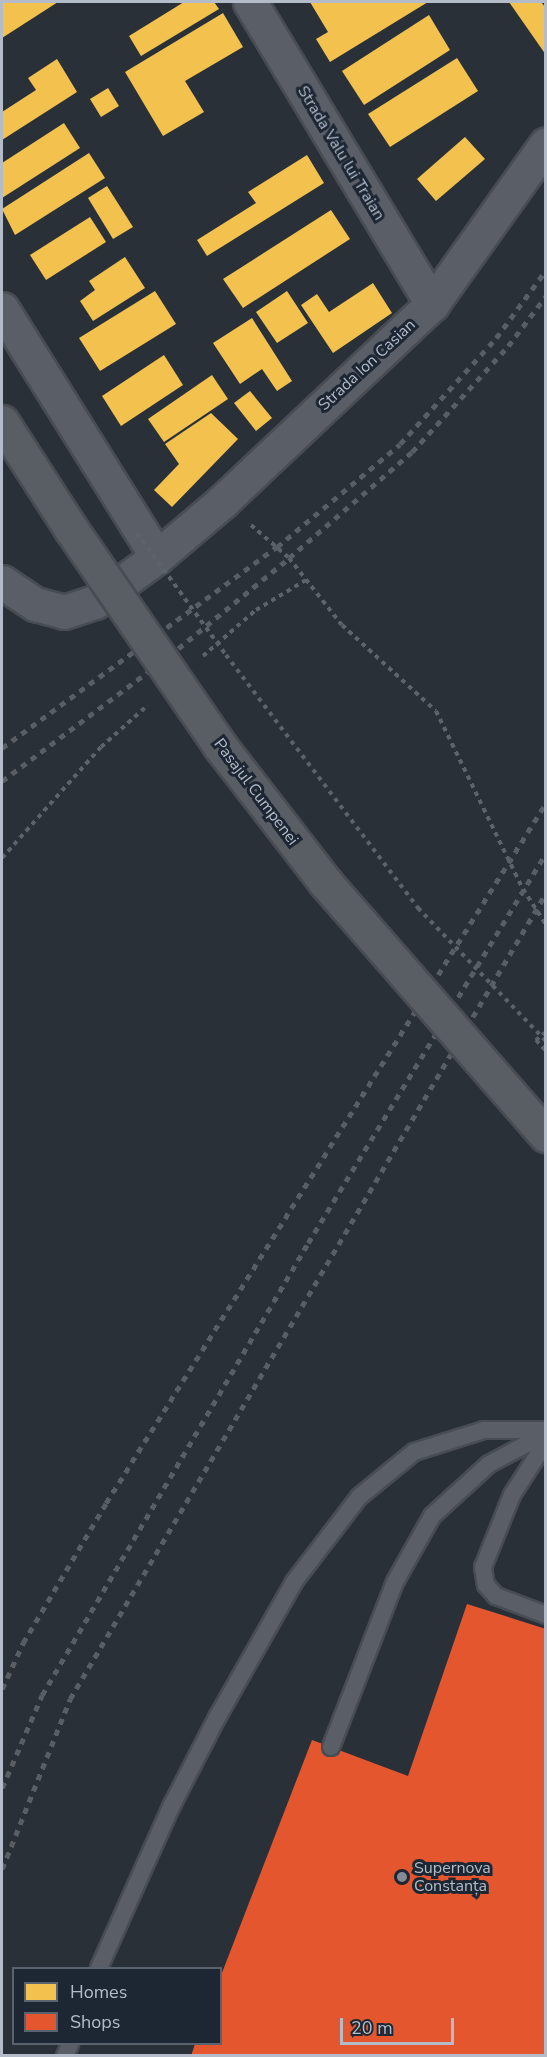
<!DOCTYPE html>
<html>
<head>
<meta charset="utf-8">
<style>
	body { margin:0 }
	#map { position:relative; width:547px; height:2057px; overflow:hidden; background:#2a3038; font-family:"Nunito Sans",sans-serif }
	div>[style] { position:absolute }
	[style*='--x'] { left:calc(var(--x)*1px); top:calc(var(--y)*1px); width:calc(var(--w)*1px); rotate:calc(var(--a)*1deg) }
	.homes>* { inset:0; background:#f2c14e }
	.shops>* { inset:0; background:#e4572e }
	.path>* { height:4px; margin-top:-2px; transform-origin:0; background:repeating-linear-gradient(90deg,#5d636a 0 4.5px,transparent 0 9px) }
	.roads { filter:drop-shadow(2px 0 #484c53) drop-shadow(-2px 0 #484c53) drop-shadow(0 2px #484c53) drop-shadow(0 -2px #484c53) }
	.service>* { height:16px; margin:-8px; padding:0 8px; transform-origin:8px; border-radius:8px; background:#5a5e66 }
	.minor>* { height:33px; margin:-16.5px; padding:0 16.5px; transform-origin:16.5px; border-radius:16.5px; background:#5a5e66 }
	.rail>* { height:4.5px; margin-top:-2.25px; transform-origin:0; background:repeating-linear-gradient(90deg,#595d64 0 6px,transparent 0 12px) }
	.path-bridge>* { height:4px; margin-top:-2px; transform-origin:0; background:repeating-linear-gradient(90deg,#5d636a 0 4.5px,transparent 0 9px) }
	.bridges { filter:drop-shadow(2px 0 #484c53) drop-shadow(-2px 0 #484c53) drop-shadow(0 2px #484c53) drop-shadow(0 -2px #484c53) }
	.secondary-bridge>* { height:33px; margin:-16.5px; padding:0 16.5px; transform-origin:16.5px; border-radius:16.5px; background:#595d64 }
	.dots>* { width:16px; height:16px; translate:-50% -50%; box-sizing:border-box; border:3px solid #1d2633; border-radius:50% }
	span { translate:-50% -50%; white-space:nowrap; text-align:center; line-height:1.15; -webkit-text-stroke:6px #1d2633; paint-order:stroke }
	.street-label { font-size:16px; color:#b4bcc9 }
	.poi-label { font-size:16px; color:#b4bcc9 }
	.left { translate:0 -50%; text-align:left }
	.frame { position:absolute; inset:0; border:3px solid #b4bcc9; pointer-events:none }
	.legend { position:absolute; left:12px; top:1967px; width:210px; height:78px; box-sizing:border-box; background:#1d2633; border:2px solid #59626f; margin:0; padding:8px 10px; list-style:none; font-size:18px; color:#b4bcc9 }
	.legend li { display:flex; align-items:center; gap:12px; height:30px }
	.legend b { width:30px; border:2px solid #59626f }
	.scale { position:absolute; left:340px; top:2018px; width:114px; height:27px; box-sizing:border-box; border:3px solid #b4bcc9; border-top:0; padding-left:8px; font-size:18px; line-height:21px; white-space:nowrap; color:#b4bcc9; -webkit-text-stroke:4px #1d2633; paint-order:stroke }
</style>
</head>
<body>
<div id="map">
	<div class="homes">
		<i style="clip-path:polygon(2px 2px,58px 2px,2px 38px)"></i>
		<i style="clip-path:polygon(184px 2px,214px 2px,219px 9px,141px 56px,129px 36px)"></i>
		<i style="clip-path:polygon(310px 2px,428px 2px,330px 62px,316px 39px,328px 32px)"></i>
		<i style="clip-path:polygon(509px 2px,541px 2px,546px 8px,546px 55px)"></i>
		<i style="clip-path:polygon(223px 13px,243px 47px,185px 81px,204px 112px,163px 136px,125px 72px)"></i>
		<i style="clip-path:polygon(429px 15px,450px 50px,364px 105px,342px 71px)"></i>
		<i style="clip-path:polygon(457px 58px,478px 91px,390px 147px,368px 114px)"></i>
		<i style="clip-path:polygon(57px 59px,77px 92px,2px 140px,2px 112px,36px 90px,28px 78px)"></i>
		<i style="clip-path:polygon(108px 88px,119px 106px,101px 117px,90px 99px)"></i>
		<i style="clip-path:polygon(64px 123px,80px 148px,2px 198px,2px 163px)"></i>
		<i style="clip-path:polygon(465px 137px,485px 159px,436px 201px,417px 179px)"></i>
		<i style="clip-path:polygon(89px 153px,105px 178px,15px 235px,2px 209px)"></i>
		<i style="clip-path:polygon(307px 155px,324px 183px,207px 256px,197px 240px,256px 203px,248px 192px)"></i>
		<i style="clip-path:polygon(107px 186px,133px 227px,113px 239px,88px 198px)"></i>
		<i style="clip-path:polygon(331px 210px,350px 239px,243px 308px,223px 279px)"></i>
		<i style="clip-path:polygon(90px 217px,106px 242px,46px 280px,30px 255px)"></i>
		<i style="clip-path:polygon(125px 257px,145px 288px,93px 321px,80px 301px,95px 290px,89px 281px)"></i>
		<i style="clip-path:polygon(373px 283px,392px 313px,333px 353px,301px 305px,317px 294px,329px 312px)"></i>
		<i style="clip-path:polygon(155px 291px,176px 324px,100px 371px,79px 338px)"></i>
		<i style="clip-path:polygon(287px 291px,308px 323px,277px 343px,256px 312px)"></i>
		<i style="clip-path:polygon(252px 318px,292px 381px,277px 391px,262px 369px,240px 384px,213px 343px)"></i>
		<i style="clip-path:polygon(164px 355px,183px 385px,121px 426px,102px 396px)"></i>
		<i style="clip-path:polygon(212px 375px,228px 399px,164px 442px,148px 419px)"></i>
		<i style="clip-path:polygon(250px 391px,272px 418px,256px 431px,234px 403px)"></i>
		<i style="clip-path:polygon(211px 413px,238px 439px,172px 507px,154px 490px,179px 464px,165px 444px)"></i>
	</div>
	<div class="shops">
		<i style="clip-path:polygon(467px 1604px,546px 1629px,546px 2056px,191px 2056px,195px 2044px,220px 2044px,220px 1978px,312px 1740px,408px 1776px)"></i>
	</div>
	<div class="path">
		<i style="--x:251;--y:525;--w:50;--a:41"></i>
		<i style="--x:289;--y:558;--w:85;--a:51.7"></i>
		<i style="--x:342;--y:625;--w:127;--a:42.5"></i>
		<i style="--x:436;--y:711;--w:198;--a:64"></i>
		<i style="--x:523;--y:889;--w:43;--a:57.4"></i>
		<i style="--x:203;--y:656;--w:70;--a:-41"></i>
		<i style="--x:256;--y:610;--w:58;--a:-31"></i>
		<i style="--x:2;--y:858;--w:149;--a:-48.3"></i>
		<i style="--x:101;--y:747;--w:63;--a:-41.8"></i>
		<i style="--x:546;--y:1032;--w:13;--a:141"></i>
		<i style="--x:536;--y:1040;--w:15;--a:48"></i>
	</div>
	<div class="roads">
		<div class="service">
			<i style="--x:546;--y:1442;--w:63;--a:122.7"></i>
			<i style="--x:512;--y:1495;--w:78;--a:111.9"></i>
			<i style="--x:483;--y:1567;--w:18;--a:81"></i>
			<i style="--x:486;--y:1585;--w:15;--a:48"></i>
			<i style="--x:496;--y:1596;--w:53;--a:20.8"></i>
			<i style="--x:331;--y:1747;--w:177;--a:-68.8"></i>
			<i style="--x:395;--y:1582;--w:76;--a:-60.7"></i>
			<i style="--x:432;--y:1516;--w:77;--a:-42.4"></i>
			<i style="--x:489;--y:1464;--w:64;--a:-27.8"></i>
			<i style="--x:99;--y:1968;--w:179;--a:-65.9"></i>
			<i style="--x:172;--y:1805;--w:100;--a:-62.7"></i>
			<i style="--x:218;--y:1716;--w:154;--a:-60.4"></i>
			<i style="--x:294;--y:1582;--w:107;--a:-52.6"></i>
			<i style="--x:359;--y:1497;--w:71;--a:-39.3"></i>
			<i style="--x:414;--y:1452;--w:73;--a:-17.4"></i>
			<i style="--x:484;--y:1430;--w:62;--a:0"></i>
			<i style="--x:65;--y:2056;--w:13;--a:-67"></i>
		</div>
		<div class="minor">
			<i style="--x:250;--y:2;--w:353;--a:58.9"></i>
			<i style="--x:2;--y:309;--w:292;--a:58"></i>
			<i style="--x:2;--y:582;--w:40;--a:34"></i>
			<i style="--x:35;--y:604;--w:30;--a:15"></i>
			<i style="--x:64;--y:612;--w:33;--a:-18"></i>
			<i style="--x:95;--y:602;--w:77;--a:-36"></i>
			<i style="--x:157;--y:557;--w:87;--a:-40.3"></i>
			<i style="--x:223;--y:501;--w:287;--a:-43.3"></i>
			<i style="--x:432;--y:304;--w:196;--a:-54.5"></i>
		</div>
	</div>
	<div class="rail">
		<i style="--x:2;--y:748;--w:341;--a:-36.2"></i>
		<i style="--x:277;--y:547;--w:160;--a:-39.9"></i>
		<i style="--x:400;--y:444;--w:143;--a:-47.8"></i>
		<i style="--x:496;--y:338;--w:84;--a:-53.7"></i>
		<i style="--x:2;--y:781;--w:209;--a:-36.8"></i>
		<i style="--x:169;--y:656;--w:155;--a:-39.2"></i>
		<i style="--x:289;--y:558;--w:162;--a:-40.8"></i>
		<i style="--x:412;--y:452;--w:143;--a:-47.8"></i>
		<i style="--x:508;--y:346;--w:63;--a:-52.8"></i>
		<i style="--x:2;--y:1689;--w:51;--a:-65.5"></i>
		<i style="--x:23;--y:1643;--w:163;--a:-59.3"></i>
		<i style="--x:106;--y:1503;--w:827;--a:-57.85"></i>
		<i style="--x:2;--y:1788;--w:101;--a:-66.7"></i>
		<i style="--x:42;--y:1695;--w:524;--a:-59.52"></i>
		<i style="--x:308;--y:1243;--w:457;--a:-58.6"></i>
		<i style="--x:2;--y:1869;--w:183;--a:-68.2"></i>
		<i style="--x:70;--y:1699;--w:936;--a:-59.44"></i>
	</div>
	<div class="path-bridge">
		<i style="--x:137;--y:533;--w:151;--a:53.9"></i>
		<i style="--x:226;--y:655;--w:318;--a:52.8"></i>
		<i style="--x:418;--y:908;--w:185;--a:46.1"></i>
	</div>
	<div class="bridges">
		<div class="secondary-bridge">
			<i style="--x:2;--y:422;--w:127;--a:57.2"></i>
			<i style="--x:71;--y:529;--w:263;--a:55.5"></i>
			<i style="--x:220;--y:746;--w:172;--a:52.3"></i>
			<i style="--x:325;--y:882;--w:336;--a:48.9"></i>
		</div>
	</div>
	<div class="dots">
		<i style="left:402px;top:1877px;background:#848b96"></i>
	</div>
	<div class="street-label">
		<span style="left:341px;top:153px;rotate:59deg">Strada Valu lui Traian</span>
		<span style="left:367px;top:365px;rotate:-43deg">Strada Ion Casian</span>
		<span style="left:256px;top:792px;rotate:53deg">Pasajul Cumpenei</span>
	</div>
	<div class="poi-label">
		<span class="left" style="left:414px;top:1877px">Supernova<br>Constanța</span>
	</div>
	<div class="frame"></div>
	<ul class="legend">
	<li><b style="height:16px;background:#f2c14e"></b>Homes</li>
	<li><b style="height:16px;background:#e4572e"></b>Shops</li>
	</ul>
	<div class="scale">20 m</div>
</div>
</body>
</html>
